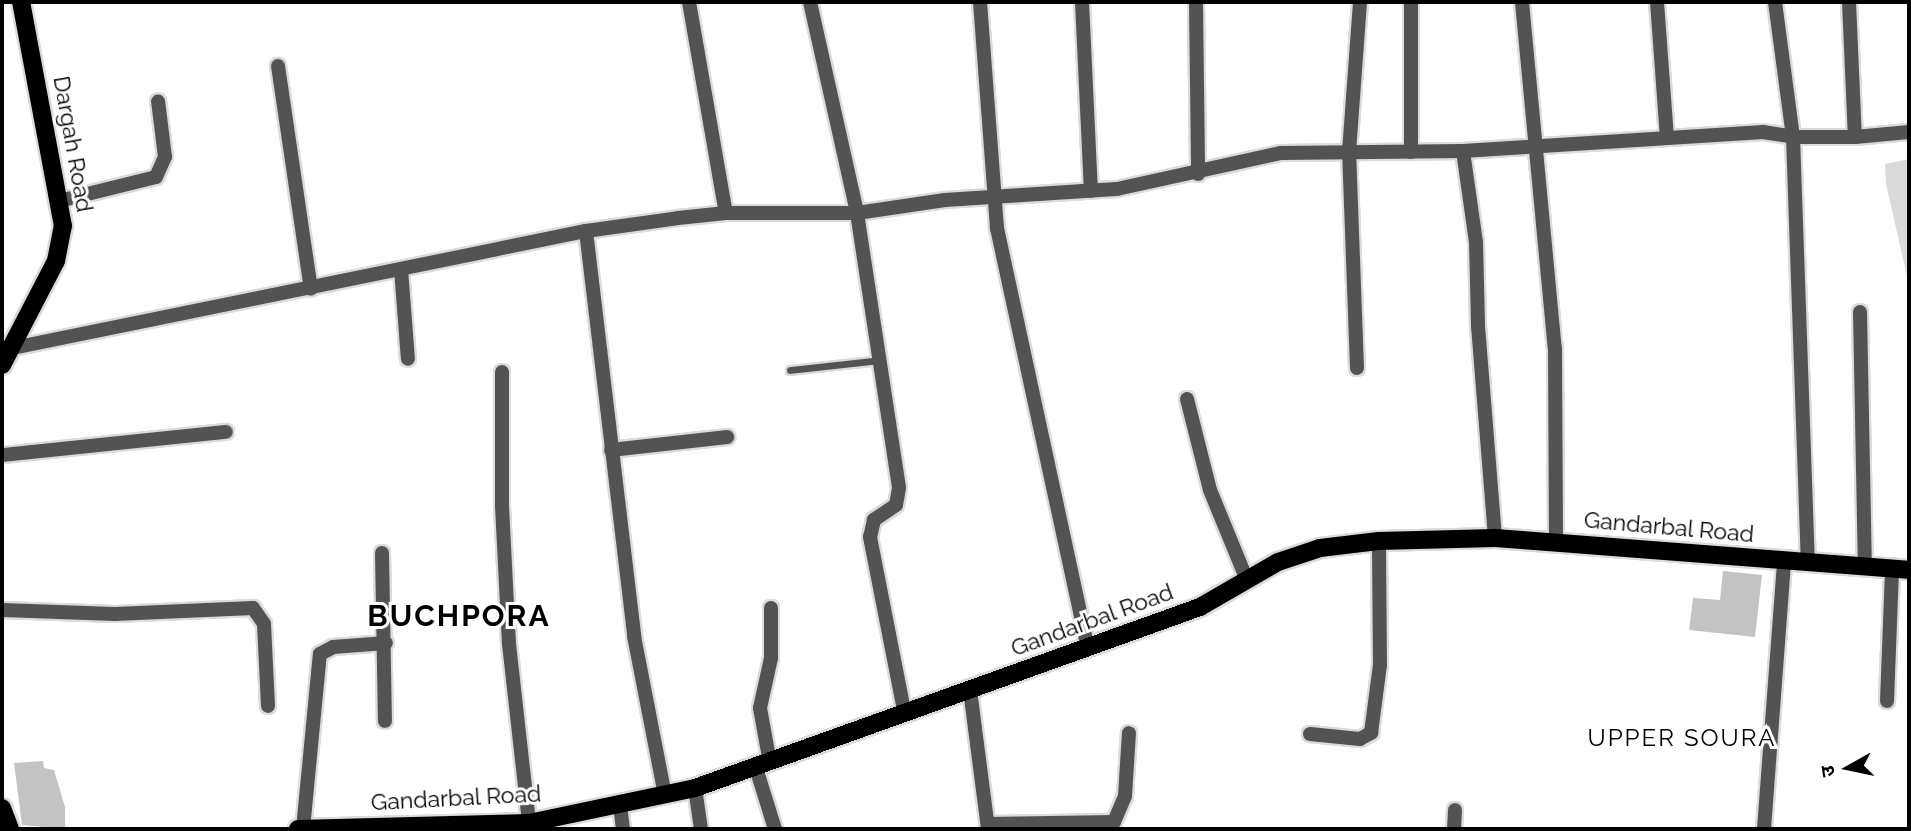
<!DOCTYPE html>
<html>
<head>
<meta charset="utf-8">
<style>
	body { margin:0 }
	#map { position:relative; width:1911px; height:831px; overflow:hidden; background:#fff; font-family:Raleway,"Noto Sans Devanagari",sans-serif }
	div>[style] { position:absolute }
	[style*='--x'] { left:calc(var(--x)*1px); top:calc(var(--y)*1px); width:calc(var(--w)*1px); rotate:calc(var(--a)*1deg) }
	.green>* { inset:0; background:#dadada }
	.building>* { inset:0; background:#c3c3c3 }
	.roads { filter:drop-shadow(2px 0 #dbdbdb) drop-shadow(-2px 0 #dbdbdb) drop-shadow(0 2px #dbdbdb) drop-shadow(0 -2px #dbdbdb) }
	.lane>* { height:7px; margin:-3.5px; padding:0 3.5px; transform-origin:3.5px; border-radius:3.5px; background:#535353 }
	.street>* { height:14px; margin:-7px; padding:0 7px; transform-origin:7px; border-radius:7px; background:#535353 }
	.primary>* { height:18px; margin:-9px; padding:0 9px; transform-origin:9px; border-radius:9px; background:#000 }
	span { translate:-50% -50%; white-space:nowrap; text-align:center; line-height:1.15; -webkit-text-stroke:6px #fff; paint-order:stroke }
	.street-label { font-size:23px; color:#000 }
	.neighbourhood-label { font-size:24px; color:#000; letter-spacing:2px }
	.district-label { font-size:30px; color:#000; font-weight:700; letter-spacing:2px }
	.frame { position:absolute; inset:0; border:4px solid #000; pointer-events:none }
	.north { position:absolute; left:1813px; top:733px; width:70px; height:70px; -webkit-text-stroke:5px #fff; paint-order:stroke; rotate:261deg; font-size:19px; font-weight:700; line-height:28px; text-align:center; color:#000 }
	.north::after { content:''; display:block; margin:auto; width:24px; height:32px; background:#000; clip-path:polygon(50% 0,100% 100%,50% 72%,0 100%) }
</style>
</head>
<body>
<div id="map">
	<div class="green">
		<i style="clip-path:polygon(1909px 159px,1909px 285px,1886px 184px,1885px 164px)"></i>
	</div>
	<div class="building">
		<i style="clip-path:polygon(1723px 571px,1762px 575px,1755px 637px,1689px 630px,1693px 598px,1720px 600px)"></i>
		<i style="clip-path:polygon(43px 761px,44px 768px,54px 770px,65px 807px,65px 829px,22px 825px,14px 763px)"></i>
	</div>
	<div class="roads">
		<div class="lane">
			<i style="--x:790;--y:370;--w:91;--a:-6.3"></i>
		</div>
		<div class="street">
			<i style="--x:689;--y:2;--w:214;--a:80.1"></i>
			<i style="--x:810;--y:2;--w:216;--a:77.4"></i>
			<i style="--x:857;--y:213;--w:278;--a:81.3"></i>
			<i style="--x:899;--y:488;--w:17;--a:100"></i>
			<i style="--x:896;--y:505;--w:27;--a:146"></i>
			<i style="--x:874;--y:520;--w:17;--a:103"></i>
			<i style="--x:870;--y:537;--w:181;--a:78.9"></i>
			<i style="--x:980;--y:2;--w:227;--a:85.7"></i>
			<i style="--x:997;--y:228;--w:430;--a:77.8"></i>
			<i style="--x:1082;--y:2;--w:189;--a:87.3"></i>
			<i style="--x:1196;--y:2;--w:172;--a:89.3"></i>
			<i style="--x:1411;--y:2;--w:150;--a:90"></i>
			<i style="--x:1522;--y:2;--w:348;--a:84.6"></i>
			<i style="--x:1555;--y:348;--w:193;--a:89.7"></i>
			<i style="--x:1657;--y:2;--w:136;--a:85.8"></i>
			<i style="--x:1775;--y:2;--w:136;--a:82.4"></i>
			<i style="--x:1793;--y:137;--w:427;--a:88"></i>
			<i style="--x:1849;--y:2;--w:135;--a:87.5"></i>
			<i style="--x:278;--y:66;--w:225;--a:81.6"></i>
			<i style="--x:1463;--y:151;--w:92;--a:81.9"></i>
			<i style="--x:1476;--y:242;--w:84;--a:88.6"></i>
			<i style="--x:1478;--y:326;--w:213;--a:85.4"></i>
			<i style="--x:59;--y:201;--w:100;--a:-13.9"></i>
			<i style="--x:156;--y:177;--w:22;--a:-66"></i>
			<i style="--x:165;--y:157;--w:56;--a:-97.1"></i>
			<i style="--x:586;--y:231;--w:408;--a:83.2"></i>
			<i style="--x:634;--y:636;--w:162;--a:79"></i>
			<i style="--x:401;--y:269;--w:90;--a:85.6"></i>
			<i style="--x:1860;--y:312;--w:255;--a:88.9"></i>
			<i style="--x:3;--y:350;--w:595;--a:-11.54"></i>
			<i style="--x:586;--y:231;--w:93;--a:-8"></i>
			<i style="--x:678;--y:218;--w:48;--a:-5.9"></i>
			<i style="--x:726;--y:213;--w:131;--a:0"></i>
			<i style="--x:857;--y:213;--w:89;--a:-8.4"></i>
			<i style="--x:945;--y:200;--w:172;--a:-3.7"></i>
			<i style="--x:1117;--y:189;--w:168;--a:-12.4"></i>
			<i style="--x:1281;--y:153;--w:182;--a:-0.6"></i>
			<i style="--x:1463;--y:151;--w:301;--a:-3.6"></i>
			<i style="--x:1763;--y:132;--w:30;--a:9"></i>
			<i style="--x:1793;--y:137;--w:62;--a:0"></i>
			<i style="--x:1855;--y:137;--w:54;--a:-5.3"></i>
			<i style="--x:1357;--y:368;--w:216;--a:-92.1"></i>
			<i style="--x:1349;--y:152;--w:150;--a:-85.8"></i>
			<i style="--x:502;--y:372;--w:134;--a:90"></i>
			<i style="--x:502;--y:506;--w:138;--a:87.1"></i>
			<i style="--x:509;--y:644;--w:180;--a:83.6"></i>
			<i style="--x:1187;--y:399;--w:94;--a:75.8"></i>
			<i style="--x:1210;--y:490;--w:97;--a:67.7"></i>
			<i style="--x:611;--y:450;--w:117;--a:-6.4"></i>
			<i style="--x:2;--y:455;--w:225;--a:-5.9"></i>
			<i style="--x:382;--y:553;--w:168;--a:89"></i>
			<i style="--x:2;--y:610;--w:113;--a:2"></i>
			<i style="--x:115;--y:614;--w:138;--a:-2.5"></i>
			<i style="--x:253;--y:608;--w:19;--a:55"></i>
			<i style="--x:264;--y:624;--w:82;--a:87.2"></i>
			<i style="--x:970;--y:690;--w:140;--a:82.6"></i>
			<i style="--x:1887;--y:701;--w:132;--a:-87.8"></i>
			<i style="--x:1310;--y:734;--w:50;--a:5.7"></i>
			<i style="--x:1360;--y:739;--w:13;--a:-29"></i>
			<i style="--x:1371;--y:733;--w:69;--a:-82.5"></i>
			<i style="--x:1380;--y:665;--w:124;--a:-90.5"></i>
			<i style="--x:770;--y:763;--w:56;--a:-100.3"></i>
			<i style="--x:760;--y:708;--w:51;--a:-77.6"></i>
			<i style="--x:771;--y:658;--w:50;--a:-90"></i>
			<i style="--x:756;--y:768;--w:64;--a:72.7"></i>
			<i style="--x:695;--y:788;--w:41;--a:81.7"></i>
			<i style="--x:620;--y:805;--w:24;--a:83"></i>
			<i style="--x:988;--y:824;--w:126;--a:-0.9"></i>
			<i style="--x:1114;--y:822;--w:28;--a:-67"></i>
			<i style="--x:1125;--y:796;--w:63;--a:-86.4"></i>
			<i style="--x:303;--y:829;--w:176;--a:-84.5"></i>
			<i style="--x:320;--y:654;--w:15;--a:-28"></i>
			<i style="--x:333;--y:647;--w:53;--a:-4.3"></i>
			<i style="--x:1454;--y:829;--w:19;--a:-87"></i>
			<i style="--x:1764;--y:829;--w:268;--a:-85.7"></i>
		</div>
		<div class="primary">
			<i style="--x:2;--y:365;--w:117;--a:-62.6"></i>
			<i style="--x:56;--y:261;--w:36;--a:-79"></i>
			<i style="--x:63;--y:226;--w:228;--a:-100.6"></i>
			<i style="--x:2;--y:808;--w:22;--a:69"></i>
			<i style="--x:298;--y:829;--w:231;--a:-1.5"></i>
			<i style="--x:529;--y:823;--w:170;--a:-11.9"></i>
			<i style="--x:695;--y:788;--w:536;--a:-19.72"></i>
			<i style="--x:1200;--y:607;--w:90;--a:-30"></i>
			<i style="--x:1278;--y:562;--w:44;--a:-18.4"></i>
			<i style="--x:1320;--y:548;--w:59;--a:-6.8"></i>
			<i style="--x:1379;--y:541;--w:116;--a:-1.5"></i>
			<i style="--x:1495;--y:538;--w:415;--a:4.4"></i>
		</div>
	</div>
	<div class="street-label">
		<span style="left:73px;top:144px;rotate:80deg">Dargah Road</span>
		<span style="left:1669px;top:527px;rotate:5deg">Gandarbal Road</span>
		<span style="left:1092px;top:620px;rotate:-20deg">Gandarbal Road</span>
		<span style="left:456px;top:798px;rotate:-3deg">Gandarbal Road</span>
	</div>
	<div class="neighbourhood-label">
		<span style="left:1682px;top:738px">UPPER SOURA</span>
	</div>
	<div class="district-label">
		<span style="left:459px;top:616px">BUCHPORA</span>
	</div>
	<div class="frame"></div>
	<div class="north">उ</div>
</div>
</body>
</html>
